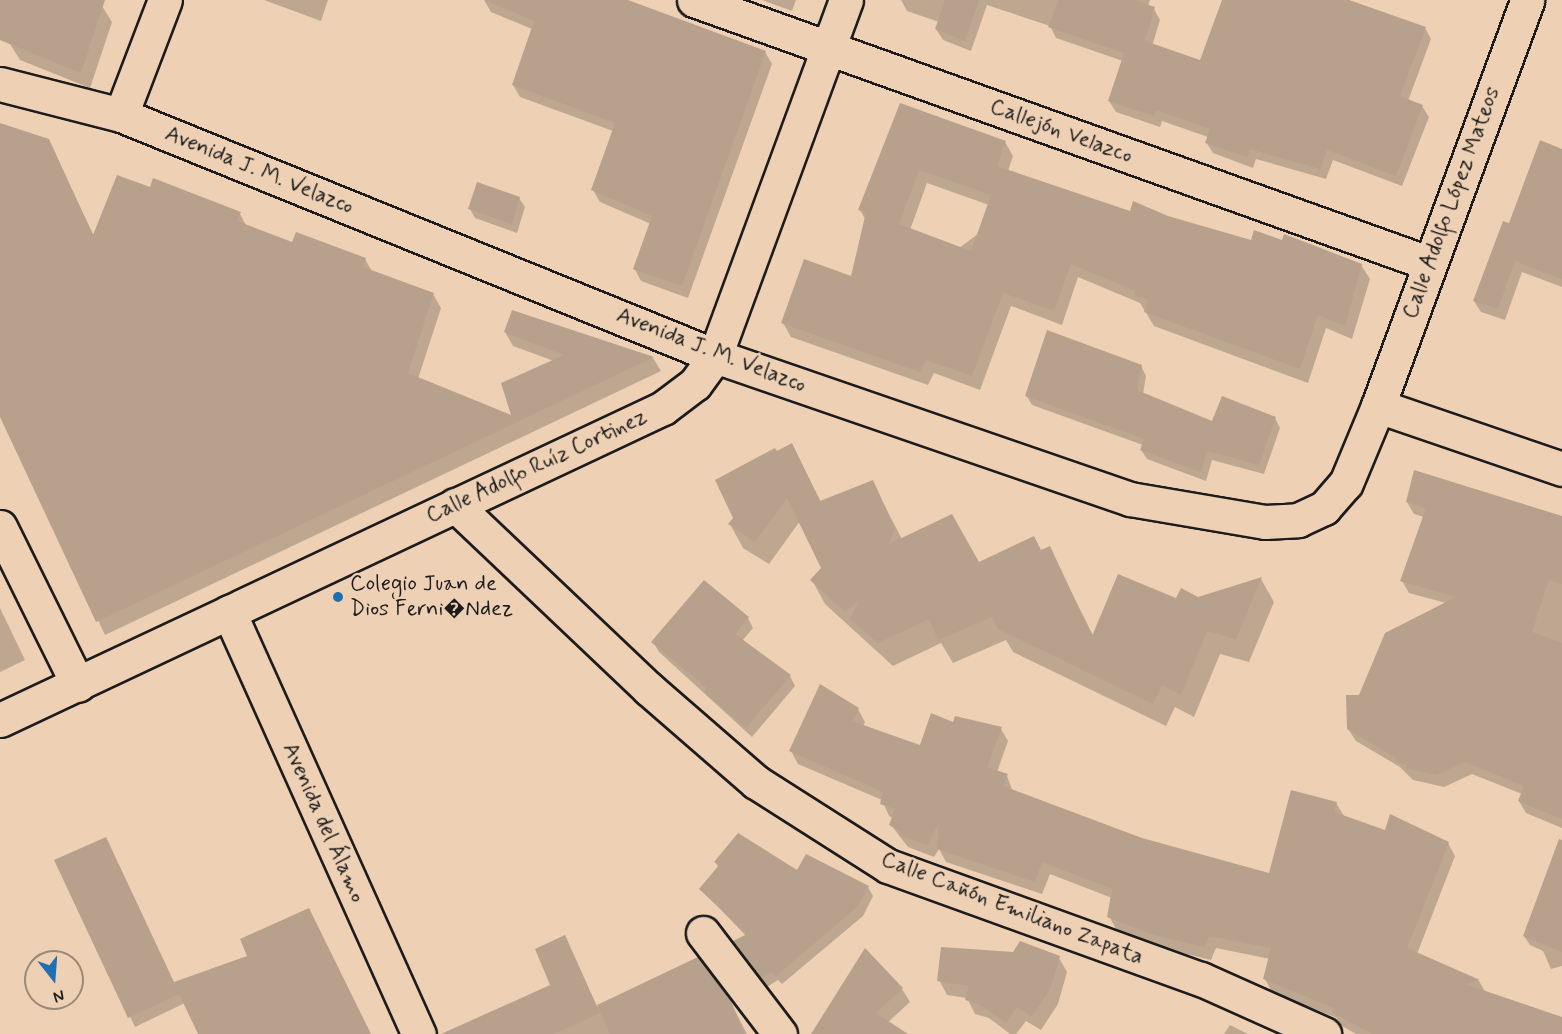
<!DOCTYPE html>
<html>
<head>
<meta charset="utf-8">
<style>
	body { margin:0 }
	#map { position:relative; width:1562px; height:1034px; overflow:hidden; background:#eed1b5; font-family:Mynerve,sans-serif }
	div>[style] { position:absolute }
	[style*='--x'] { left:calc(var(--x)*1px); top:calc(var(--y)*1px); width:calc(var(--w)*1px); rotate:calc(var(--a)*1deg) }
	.shadow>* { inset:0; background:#0003 }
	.building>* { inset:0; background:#b7a18d }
	.roads { filter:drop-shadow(2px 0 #1c1c1c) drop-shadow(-2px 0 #1c1c1c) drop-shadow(0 2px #1c1c1c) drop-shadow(0 -2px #1c1c1c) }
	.minor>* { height:33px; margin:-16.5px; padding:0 16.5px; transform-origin:16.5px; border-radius:16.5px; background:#eed1b5 }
	.tertiary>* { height:33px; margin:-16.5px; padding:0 16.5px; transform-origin:16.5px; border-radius:16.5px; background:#eed1b5 }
	.secondary>* { height:33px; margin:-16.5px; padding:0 16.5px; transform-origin:16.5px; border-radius:16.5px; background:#eed1b5 }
	.dots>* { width:16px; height:16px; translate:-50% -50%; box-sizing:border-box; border:3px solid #eed1b5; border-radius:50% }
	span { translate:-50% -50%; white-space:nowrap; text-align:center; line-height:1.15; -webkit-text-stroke:4.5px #eed1b5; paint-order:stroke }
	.street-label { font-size:22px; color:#1c1c1c }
	.poi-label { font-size:22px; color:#1c1c1c }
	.left { translate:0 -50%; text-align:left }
	.north { position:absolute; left:24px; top:950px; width:60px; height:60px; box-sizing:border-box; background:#eed1b5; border:2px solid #9a8978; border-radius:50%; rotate:163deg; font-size:16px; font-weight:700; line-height:24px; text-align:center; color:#1c1c1c }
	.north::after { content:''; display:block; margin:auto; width:21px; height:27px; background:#1f6fb2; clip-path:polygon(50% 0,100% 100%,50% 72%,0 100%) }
</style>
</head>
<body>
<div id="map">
	<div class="shadow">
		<i style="clip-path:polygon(26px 0,84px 0,102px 6px,112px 22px,90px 88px,20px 60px,10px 44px)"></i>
		<i style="clip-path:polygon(264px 0,328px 0,321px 21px)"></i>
		<i style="clip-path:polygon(484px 0,618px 0,765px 52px,772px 64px,688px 298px,641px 281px,634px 268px,651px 224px,600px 202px,593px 190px,613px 131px,520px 97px,513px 85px,532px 29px,491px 12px)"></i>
		<i style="clip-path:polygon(762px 0,796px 0,792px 11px)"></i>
		<i style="clip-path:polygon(901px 0,1150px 0,1148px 6px,1154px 9px,1160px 20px,1152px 46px,1201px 62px,1223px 0,1348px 0,1425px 28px,1431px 39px,1408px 101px,1422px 106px,1429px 117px,1402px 186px,1333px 160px,1326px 179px,1256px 159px,1253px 168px,1213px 153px,1206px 142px,1208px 137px,1162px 121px,1160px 127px,1116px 112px,1109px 101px,1123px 61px,1056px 38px,1050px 26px,987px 5px,971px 51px,943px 40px,936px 29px,939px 22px,907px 11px)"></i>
		<i style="clip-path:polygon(evenodd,900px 105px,1005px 142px,1013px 156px,1008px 171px,1131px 213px,1167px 218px,1252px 242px,1361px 265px,1370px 279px,1352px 339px,1326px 328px,1308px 383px,1154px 326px,1140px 303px,1078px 277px,1062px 325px,1011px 306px,980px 390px,934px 373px,928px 385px,791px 337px,783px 323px,852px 278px,865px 219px,860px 210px,900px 105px,927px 183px,989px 205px,978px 234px,959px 248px,910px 230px,927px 183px)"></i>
		<i style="clip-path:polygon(0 124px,48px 141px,94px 236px,151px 189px,240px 214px,247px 227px,293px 244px,365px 259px,373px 273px,433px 294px,441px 308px,418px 379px,513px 417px,554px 361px,513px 346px,505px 332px,513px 312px,653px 358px,661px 371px,105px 635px,0 414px)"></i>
		<i style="clip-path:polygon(1562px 150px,1562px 287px,1522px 272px,1505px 320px,1481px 312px,1474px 301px,1510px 225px)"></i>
		<i style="clip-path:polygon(519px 198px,525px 207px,517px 233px,475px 218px,470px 209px)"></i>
		<i style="clip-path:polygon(1141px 366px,1146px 376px,1143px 394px,1213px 423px,1275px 418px,1280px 428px,1264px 474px,1212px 460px,1206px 481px,1147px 459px,1141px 450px,1143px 445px,1032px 405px,1026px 395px)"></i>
		<i style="clip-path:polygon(792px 445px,821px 502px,872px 482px,902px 539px,979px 564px,1049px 548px,1094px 637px,1177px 600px,1198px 598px,1261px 579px,1274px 602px,1249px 662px,1220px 654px,1194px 717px,1175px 707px,1166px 726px,1013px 652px,1006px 640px,953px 663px,941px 643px,893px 666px,825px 604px,812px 580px,822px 568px,800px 521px,769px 564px,743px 548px,730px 524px,776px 453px)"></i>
		<i style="clip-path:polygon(1407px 502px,1562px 519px,1562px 828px,1526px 813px,1519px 801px,1522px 794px,1472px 774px,1444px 787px,1413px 780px,1400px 767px,1356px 741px,1348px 729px,1387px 633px,1446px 603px,1409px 593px,1402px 581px,1424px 517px,1414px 514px)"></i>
		<i style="clip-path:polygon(0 608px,25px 660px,0 672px)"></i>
		<i style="clip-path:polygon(748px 618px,753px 628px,742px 641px,790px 676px,795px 686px,752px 737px,659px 652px,653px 642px)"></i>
		<i style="clip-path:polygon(858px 709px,865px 722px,863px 726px,921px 747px,954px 724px,1001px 729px,1008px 741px,997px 772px,1007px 776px,1013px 792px,1142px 840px,1270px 875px,1336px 803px,1344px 816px,1385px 832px,1448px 843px,1455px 856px,1417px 954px,1479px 981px,1486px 993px,1562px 1023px,1562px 1034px,1356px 1034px,1342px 1026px,1337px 1018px,1272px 992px,1265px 979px,1270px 959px,1216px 948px,1211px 960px,1162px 948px,1116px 929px,1109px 916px,1112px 898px,1050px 874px,1042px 894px,946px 862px,939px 849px,934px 857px,908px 847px,891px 825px,893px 818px,889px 816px,882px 800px,798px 764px,791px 751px)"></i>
		<i style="clip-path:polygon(56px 861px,174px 984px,368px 1034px,200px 1034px,185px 1003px,135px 1027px)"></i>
		<i style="clip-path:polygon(715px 862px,797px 872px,868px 887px,873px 896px,863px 916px,782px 984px,778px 980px,767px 987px,735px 942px,746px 936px,701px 889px,719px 868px)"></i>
		<i style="clip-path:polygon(1562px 880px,1562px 966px,1551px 969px,1543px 951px,1530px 945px,1524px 936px)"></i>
		<i style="clip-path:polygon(564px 937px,597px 1007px,698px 959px,730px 1001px,747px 1034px,462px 1034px,552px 986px)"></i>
		<i style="clip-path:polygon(1059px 958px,1067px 972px,1058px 1004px,1041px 1030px,1026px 1021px,1016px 1034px,1010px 1034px,989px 1018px,975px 1014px,967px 998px,947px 995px,939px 980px)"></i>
		<i style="clip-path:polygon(902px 989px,910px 1002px,886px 1024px,813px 1034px)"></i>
		<i style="clip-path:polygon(1230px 1025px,1248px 1034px,1224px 1034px)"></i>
	</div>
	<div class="building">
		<i style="clip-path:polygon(0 0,105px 0,81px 73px,0 40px)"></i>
		<i style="clip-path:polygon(485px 0,628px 0,766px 51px,682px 286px,633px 269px,652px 216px,591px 190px,615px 123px,512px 85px,534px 21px)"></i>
		<i style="clip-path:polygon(945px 0,979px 0,965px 41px,935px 29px)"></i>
		<i style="clip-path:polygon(1059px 0,1134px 0,1155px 7px,1145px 41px,1200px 60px,1222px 0,1349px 0,1426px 27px,1400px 96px,1423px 105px,1396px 176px,1327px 150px,1320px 169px,1250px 149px,1247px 157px,1205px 143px,1210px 129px,1156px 110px,1154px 116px,1108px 101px,1124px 53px,1048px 27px)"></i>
		<i style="clip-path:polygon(evenodd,900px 103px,1006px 141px,997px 166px,1130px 211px,1133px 201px,1168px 216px,1251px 240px,1254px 230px,1282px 240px,1284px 234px,1362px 264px,1345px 326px,1318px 315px,1300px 369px,1144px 312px,1148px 300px,1134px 295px,1135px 291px,1071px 264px,1054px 311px,1003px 293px,972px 376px,926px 360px,920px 372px,781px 323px,804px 259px,851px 276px,866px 212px,858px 210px,900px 103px,919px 170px,991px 195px,971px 251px,899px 224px,919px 170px)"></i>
		<i style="clip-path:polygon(0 123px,49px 139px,93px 235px,117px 175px,150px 187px,153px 178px,241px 212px,237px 221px,292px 242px,296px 232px,366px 258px,363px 267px,434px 293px,408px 373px,511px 415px,501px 383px,564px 355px,504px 332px,512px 310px,654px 357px,96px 622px,0 417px)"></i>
		<i style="clip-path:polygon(1540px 140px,1562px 149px,1562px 279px,1515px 261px,1498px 309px,1473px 301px,1503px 221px,1509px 223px)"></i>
		<i style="clip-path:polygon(477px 182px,520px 197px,512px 224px,468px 209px)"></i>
		<i style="clip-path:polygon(1047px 330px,1142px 365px,1137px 390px,1212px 421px,1222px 396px,1276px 417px,1259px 465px,1207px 451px,1201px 472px,1140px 450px,1144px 439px,1025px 396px)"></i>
		<i style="clip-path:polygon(792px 443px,820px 501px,873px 480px,895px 528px,889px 544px,952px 514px,979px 562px,1034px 536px,1041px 550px,1050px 546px,1092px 636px,1118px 574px,1176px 598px,1181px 588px,1198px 597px,1262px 577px,1236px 639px,1207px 631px,1181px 695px,1162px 685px,1153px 704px,998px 629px,992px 617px,938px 640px,929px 619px,878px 643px,850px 619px,859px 600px,845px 612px,810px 580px,821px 568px,787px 498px,755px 542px,728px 524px,733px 518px,715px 480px,775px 448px,777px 451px)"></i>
		<i style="clip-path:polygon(1414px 470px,1562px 516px,1562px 584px,1549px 580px,1532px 632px,1562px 643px,1562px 819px,1518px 801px,1524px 786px,1465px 762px,1436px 775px,1405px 768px,1406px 765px,1395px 761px,1396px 758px,1347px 729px,1346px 695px,1359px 695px,1385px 633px,1456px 597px,1400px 581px,1426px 508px,1406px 502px)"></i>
		<i style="clip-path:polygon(704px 580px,749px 617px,735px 634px,791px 675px,746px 728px,704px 692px,707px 688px,651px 642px)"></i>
		<i style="clip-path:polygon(820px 684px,859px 708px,852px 721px,920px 745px,931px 713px,953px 722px,955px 716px,1002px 727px,987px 767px,1008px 774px,1003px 786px,1142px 838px,1269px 873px,1291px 790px,1337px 802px,1334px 812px,1385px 830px,1390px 814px,1449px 842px,1407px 948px,1480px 980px,1465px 984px,1562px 1017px,1562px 1034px,1372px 1034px,1333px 1013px,1334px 1008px,1263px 979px,1271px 948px,1209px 936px,1204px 947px,1154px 935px,1107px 917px,1112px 889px,1042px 862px,1035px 882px,937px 849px,939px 823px,927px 845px,899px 835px,901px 832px,889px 825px,895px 809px,880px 804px,883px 792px,789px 751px)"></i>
		<i style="clip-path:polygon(738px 833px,797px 870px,806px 854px,869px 886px,858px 906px,776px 976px,772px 972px,761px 978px,733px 941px,747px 934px,699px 889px,719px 865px,714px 862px)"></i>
		<i style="clip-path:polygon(106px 837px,174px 982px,247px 956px,240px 939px,309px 908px,371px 1034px,198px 1034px,179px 994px,128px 1018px,54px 860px)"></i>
		<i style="clip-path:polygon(1559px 839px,1562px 840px,1562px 952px,1523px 936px)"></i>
		<i style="clip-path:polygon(565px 935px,600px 1013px,554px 1034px,441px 1034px,550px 985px,535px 949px)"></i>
		<i style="clip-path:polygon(1020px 941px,1060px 956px,1050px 989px,1032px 1017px,1017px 1007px,1006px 1023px,979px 1004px,965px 1000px,969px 986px,937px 981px,941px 947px,1013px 952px)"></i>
		<i style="clip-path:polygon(865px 948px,903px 988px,876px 1013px,908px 1034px,811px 1034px)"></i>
		<i style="clip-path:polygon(698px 957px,731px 1001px,744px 1034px,610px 1034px,597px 1005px)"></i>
	</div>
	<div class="roads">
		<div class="minor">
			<i style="--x:694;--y:0;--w:780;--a:19.71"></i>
			<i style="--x:121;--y:115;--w:123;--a:-69.1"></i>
			<i style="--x:1378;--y:406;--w:194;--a:18.9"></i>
			<i style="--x:229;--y:612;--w:463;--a:65.8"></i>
			<i style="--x:703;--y:933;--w:127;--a:52.7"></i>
		</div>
		<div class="tertiary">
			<i style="--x:0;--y:84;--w:125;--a:14.4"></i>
			<i style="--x:121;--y:115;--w:641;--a:22.08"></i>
			<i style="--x:715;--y:356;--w:439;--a:19"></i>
			<i style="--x:1130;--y:499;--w:137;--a:9.7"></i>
			<i style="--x:1265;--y:522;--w:33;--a:-3"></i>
			<i style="--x:1298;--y:520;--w:29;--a:-25"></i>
			<i style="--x:1324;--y:508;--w:33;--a:-49"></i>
			<i style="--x:1346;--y:483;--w:83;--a:-67.4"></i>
			<i style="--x:1378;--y:406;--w:432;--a:-69.8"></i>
			<i style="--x:455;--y:505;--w:267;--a:43.5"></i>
			<i style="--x:649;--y:689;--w:142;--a:41"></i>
			<i style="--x:756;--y:782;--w:156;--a:32.5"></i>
			<i style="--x:888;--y:866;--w:333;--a:19.9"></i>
			<i style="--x:1201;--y:979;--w:135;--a:24.1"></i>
			<i style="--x:0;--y:527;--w:176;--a:63.7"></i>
		</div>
		<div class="secondary">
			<i style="--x:0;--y:720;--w:733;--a:-25.2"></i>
			<i style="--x:663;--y:408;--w:40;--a:-37"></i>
			<i style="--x:695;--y:384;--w:34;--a:-54"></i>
			<i style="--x:715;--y:356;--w:379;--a:-69.8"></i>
		</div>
	</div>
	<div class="dots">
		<i style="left:338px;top:597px;background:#1f6fb2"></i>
	</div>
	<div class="street-label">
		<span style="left:1061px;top:132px;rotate:20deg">Callejón Velazco</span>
		<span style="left:259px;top:171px;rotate:22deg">Avenida J. M. Velazco</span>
		<span style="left:1452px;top:203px;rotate:-70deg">Calle Adolfo López Mateos</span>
		<span style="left:711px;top:351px;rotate:21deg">Avenida J. M. Velazco</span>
		<span style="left:537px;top:467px;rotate:-25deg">Calle Adolfo Ruíz Cortinez</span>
		<span style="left:323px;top:823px;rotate:66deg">Avenida del Álamo</span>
		<span style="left:1012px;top:909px;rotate:21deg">Calle Cañón Emiliano Zapata</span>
	</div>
	<div class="poi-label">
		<span class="left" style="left:350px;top:597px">Colegio Juan de<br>Dios Ferni�Ndez</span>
	</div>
	<div class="north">N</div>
</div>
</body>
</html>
